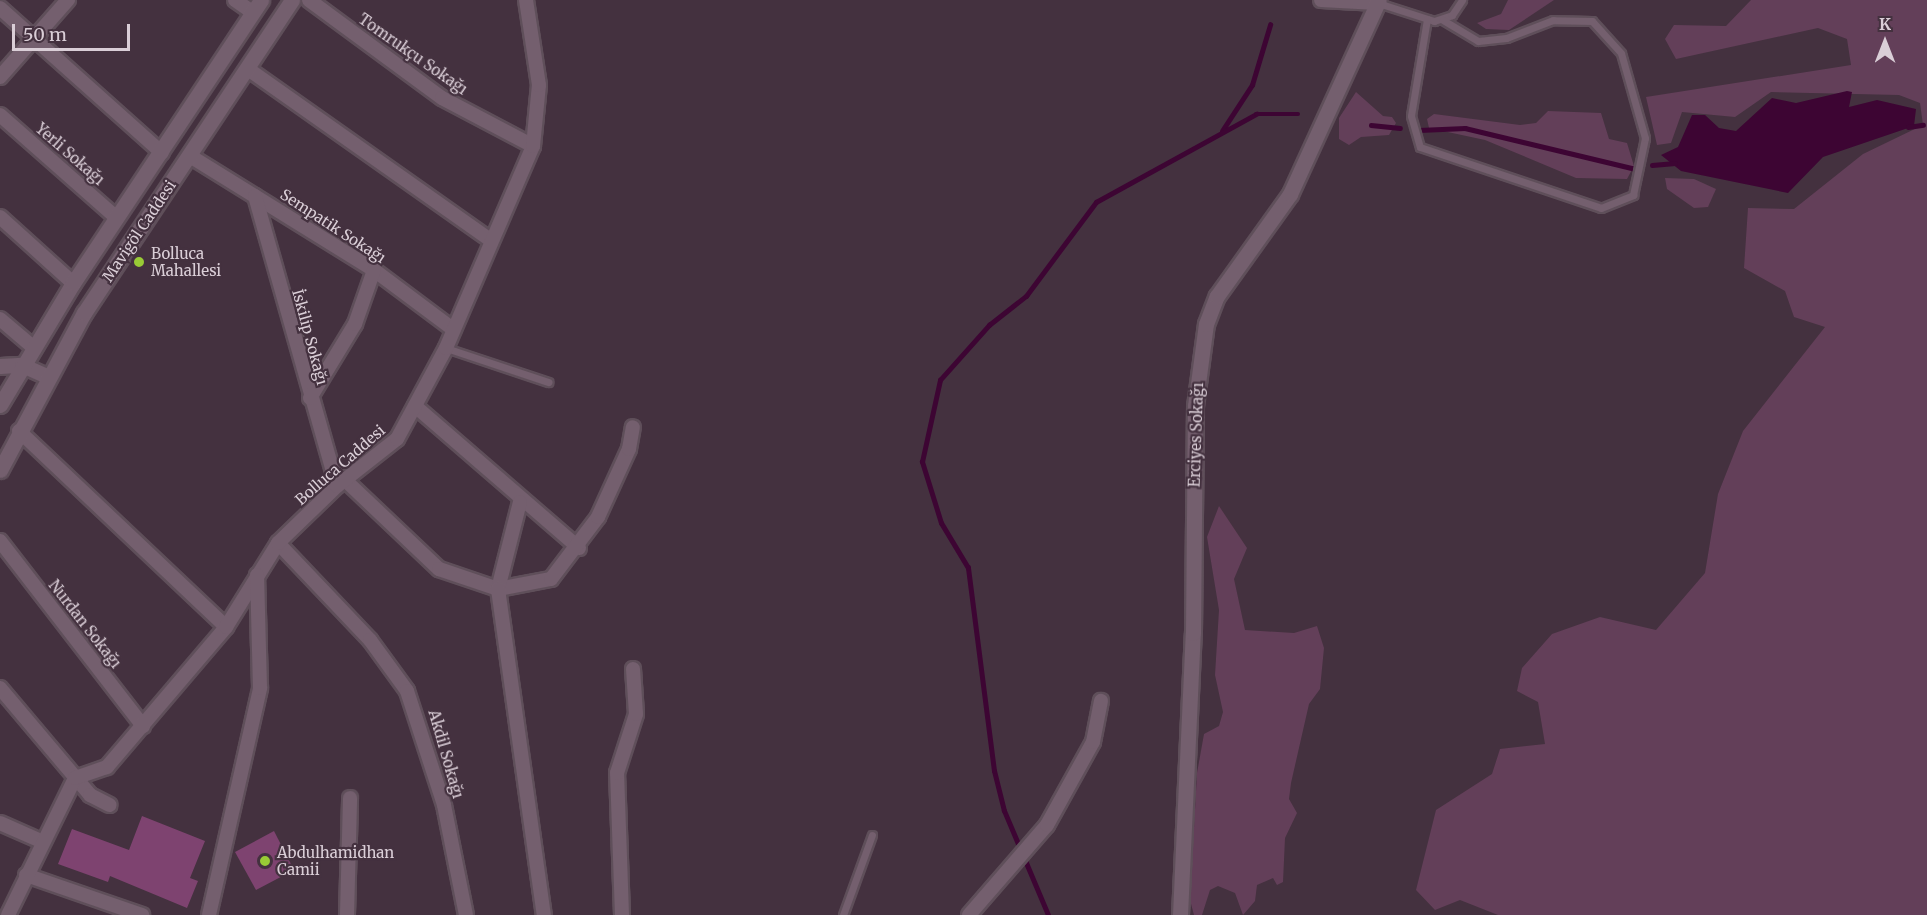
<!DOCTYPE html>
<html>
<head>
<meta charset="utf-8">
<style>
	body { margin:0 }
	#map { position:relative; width:1927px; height:915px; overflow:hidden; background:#44313f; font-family:Merriweather,serif }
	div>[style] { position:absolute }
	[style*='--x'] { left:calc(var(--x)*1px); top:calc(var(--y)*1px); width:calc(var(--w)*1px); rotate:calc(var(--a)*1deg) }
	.green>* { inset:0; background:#633f59 }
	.water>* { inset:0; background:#3d0533 }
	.stream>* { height:4.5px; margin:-2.25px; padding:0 2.25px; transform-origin:2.25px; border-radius:2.25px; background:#3d0533 }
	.building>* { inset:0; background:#7e4370 }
	.roads { filter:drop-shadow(2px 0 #5f4f5a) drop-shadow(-2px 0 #5f4f5a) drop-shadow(0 2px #5f4f5a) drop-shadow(0 -2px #5f4f5a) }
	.service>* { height:7px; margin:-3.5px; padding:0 3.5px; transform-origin:3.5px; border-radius:3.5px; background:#745f6e }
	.minor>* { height:14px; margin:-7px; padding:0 7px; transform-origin:7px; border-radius:7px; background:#745f6e }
	.tertiary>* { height:15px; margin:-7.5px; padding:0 7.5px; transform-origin:7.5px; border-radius:7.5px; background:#745f6e }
	.secondary>* { height:15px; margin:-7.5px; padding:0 7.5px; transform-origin:7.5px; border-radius:7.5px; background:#745f6e }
	.dots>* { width:16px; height:16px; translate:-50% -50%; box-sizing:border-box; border:3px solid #44313f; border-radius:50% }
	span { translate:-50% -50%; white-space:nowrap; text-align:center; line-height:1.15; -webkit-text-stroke:4.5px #44313f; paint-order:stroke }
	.street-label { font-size:15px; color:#daced7 }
	.poi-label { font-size:15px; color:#daced7 }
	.left { translate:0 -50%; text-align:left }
	.north { position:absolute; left:1855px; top:12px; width:60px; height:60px; -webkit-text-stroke:4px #44313f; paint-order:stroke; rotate:0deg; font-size:16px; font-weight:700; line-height:24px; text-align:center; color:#daced7 }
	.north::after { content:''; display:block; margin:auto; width:21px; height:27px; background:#daced7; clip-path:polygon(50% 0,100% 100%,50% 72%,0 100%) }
	.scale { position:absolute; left:12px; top:24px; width:118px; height:27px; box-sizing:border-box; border:3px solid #daced7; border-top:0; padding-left:8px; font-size:18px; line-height:21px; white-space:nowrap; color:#daced7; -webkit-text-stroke:4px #44313f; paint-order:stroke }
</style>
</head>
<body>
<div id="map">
	<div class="green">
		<i style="clip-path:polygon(1508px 0,1554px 0,1509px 30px,1486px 29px,1477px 23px,1501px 14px)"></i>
		<i style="clip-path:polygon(1751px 0,1927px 0,1927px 915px,1498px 915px,1460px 900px,1435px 910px,1416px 890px,1436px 810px,1492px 774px,1500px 749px,1545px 744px,1538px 702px,1517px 691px,1522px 668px,1552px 634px,1600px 617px,1656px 630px,1705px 573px,1718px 494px,1743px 431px,1825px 327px,1794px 317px,1785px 291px,1744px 268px,1748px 208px,1794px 209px,1863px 154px,1923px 125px,1920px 103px,1899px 95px,1771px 92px,1735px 117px,1682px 112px,1671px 143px,1657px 145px,1646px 97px,1851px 65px,1847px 39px,1818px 28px,1676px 59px,1665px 39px,1674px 25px,1726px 26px)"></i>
		<i style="clip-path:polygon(1356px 92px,1383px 116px,1392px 117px,1396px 123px,1389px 135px,1361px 137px,1349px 145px,1339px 139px,1339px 118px)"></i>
		<i style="clip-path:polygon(1548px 111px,1601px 113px,1609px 139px,1627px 143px,1634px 166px,1627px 179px,1576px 178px,1485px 140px,1429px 128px,1427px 119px,1434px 114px,1520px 125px,1536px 123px)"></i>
		<i style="clip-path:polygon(1665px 178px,1694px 179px,1716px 189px,1708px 207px,1694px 208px,1667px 189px)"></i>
		<i style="clip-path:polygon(1219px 506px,1247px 548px,1234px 579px,1245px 630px,1294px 633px,1317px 626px,1324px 648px,1320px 689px,1309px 704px,1291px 783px,1289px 799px,1297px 813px,1285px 838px,1283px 882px,1277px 885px,1273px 878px,1257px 885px,1255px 901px,1243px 915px,1235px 893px,1218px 886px,1210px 890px,1202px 915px,1194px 915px,1190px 900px,1197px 773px,1204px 734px,1219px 726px,1223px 712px,1215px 675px,1219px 610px,1207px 537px)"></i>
	</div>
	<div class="water">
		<i style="clip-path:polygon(1847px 91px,1852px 92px,1849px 107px,1877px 100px,1916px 109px,1914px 126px,1823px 157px,1788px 193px,1681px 171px,1661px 155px,1678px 147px,1692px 115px,1705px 115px,1719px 128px,1736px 131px,1772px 98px,1796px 103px)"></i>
	</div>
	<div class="stream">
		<i style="--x:1371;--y:125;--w:29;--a:6"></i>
		<i style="--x:1908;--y:127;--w:15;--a:-8"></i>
		<i style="--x:1419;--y:130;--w:46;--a:-2.5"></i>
		<i style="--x:1465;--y:128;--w:172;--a:13.5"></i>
		<i style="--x:1222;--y:131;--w:55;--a:-56.9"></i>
		<i style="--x:1252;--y:85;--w:63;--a:-73.3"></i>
		<i style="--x:1652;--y:165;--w:23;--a:-5"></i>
		<i style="--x:1048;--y:915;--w:113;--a:-112.9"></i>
		<i style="--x:1004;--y:811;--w:41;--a:-104"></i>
		<i style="--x:994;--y:771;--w:205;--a:-97.3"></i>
		<i style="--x:968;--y:568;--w:52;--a:-121"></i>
		<i style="--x:941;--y:523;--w:64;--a:-107.3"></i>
		<i style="--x:922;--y:462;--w:84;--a:-77.6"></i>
		<i style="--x:940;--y:380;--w:74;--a:-48.3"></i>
		<i style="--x:989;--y:325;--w:47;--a:-38.1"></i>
		<i style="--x:1026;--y:296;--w:117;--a:-53.3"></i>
		<i style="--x:1096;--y:202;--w:183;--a:-28.8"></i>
		<i style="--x:1256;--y:114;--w:42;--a:0"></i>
	</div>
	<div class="building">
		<i style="clip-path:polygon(142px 816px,205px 841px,190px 878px,198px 881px,187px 908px,110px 876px,108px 882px,58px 864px,72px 829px,129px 850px)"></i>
		<i style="clip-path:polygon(274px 831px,294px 870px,256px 890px,235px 852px)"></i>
	</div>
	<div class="roads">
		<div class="service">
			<i style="--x:1378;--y:3;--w:59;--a:17.8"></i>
			<i style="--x:1434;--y:21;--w:19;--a:-18"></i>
			<i style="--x:1452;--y:15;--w:18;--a:-56"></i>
			<i style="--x:1427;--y:19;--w:98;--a:99.4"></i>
			<i style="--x:1411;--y:116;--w:32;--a:74"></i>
			<i style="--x:1420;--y:147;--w:191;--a:18.6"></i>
			<i style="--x:1601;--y:208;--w:35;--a:-22"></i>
			<i style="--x:1633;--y:195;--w:58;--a:-78.1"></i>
			<i style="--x:1645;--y:138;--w:88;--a:-105.8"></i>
			<i style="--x:1621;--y:53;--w:43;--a:-132.2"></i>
			<i style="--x:1592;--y:21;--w:39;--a:-179"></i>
			<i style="--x:1553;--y:20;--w:50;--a:159"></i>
			<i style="--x:1506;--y:38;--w:28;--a:174"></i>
			<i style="--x:1478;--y:41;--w:41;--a:-149"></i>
			<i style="--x:446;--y:348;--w:108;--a:18.4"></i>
			<i style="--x:843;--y:915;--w:85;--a:-70.1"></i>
		</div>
		<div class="minor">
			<i style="--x:235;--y:0;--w:21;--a:35"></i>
			<i style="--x:309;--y:0;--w:165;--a:36.4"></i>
			<i style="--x:442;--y:98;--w:103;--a:27.8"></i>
			<i style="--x:1321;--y:0;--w:56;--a:3.1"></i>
			<i style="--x:0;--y:8;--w:217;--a:41.8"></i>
			<i style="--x:248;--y:69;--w:296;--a:35.2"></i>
			<i style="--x:0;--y:77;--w:103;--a:-48.6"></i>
			<i style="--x:0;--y:115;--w:156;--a:41.4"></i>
			<i style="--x:190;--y:156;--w:216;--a:31.8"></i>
			<i style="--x:374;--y:270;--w:99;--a:36.8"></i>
			<i style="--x:255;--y:196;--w:301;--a:74.2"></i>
			<i style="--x:0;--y:217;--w:98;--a:42.1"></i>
			<i style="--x:0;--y:319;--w:43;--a:40.3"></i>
			<i style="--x:310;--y:398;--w:87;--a:-58.7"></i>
			<i style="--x:355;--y:324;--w:57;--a:-70.6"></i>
			<i style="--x:415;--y:406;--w:217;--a:40.9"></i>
			<i style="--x:19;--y:431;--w:285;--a:43.4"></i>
			<i style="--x:344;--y:479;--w:131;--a:43.5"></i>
			<i style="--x:439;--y:569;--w:62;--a:18.7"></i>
			<i style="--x:498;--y:589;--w:54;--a:-10.7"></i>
			<i style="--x:551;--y:579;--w:78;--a:-52.8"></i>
			<i style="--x:598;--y:517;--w:75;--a:-65.5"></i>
			<i style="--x:629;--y:449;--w:22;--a:-80"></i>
			<i style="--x:520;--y:502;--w:90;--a:104.2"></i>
			<i style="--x:498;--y:589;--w:329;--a:82"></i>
			<i style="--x:0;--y:541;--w:234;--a:52.3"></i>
			<i style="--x:278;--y:543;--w:134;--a:46.5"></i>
			<i style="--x:370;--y:640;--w:63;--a:54"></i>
			<i style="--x:407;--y:691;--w:120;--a:72"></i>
			<i style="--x:444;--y:805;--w:112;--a:78.7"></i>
			<i style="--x:0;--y:688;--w:140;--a:49.9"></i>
			<i style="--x:90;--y:795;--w:22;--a:27"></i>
			<i style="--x:0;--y:823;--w:45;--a:23.7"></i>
			<i style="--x:26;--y:875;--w:123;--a:19"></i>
			<i style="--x:8;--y:915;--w:153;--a:-63.9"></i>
			<i style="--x:75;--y:778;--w:34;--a:-19"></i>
			<i style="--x:107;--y:767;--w:184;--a:-49.6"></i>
			<i style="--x:226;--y:627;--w:99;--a:-58.2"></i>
			<i style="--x:278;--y:543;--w:82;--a:-44"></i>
			<i style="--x:337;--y:486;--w:76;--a:-38.1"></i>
			<i style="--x:397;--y:439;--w:103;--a:-61.7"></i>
			<i style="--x:446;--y:348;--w:220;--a:-66.7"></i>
			<i style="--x:533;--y:146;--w:61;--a:-84.4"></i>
			<i style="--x:539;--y:85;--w:86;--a:-98.7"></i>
			<i style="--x:209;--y:915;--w:233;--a:-77.3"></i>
			<i style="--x:260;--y:688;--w:113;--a:-91.5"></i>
			<i style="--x:347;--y:915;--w:117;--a:-88.5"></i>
			<i style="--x:622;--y:915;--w:142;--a:-92"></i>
			<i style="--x:617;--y:773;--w:62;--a:-72.1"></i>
			<i style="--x:636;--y:714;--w:45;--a:-93.8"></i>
			<i style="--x:969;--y:915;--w:119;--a:-49.1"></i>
			<i style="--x:1047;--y:825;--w:95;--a:-61"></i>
			<i style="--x:1093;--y:742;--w:42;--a:-79"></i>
		</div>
		<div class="tertiary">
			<i style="--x:0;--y:366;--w:22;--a:-3"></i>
			<i style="--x:22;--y:365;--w:27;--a:24"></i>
			<i style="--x:1180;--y:915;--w:282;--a:-87.4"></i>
			<i style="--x:1193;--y:633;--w:227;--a:-89.5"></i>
			<i style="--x:1195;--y:406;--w:83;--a:-82.4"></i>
			<i style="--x:1206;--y:324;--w:30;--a:-69"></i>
			<i style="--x:1217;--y:296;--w:125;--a:-54.4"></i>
			<i style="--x:1290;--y:194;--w:213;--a:-65.4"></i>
		</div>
		<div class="secondary">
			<i style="--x:0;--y:405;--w:142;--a:-59.1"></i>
			<i style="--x:73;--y:283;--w:340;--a:-56.4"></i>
			<i style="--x:0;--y:470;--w:178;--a:-61.9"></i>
			<i style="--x:84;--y:313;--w:376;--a:-56.4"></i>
		</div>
	</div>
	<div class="dots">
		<i style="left:139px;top:262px;background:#99cb36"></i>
		<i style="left:265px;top:861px;background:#99cb36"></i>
	</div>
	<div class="street-label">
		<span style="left:413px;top:54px;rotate:35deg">Tomrukçu Sokağı</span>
		<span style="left:70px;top:154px;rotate:41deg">Yerli Sokağı</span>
		<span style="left:333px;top:226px;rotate:33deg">Sempatik Sokağı</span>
		<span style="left:139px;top:231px;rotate:-56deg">Mavigöl Caddesi</span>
		<span style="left:310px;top:337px;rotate:75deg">İskilip Sokağı</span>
		<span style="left:1196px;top:435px;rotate:-88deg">Erciyes Sokağı</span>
		<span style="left:340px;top:465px;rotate:-41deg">Bolluca Caddesi</span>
		<span style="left:85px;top:624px;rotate:52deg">Nurdan Sokağı</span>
		<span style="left:446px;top:754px;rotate:74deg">Akdil Sokağı</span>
	</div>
	<div class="poi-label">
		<span class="left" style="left:151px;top:262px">Bolluca<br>Mahallesi</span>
		<span class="left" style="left:277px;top:861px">Abdulhamidhan<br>Camii</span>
	</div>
	<div class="north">K</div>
	<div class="scale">50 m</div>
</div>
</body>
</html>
